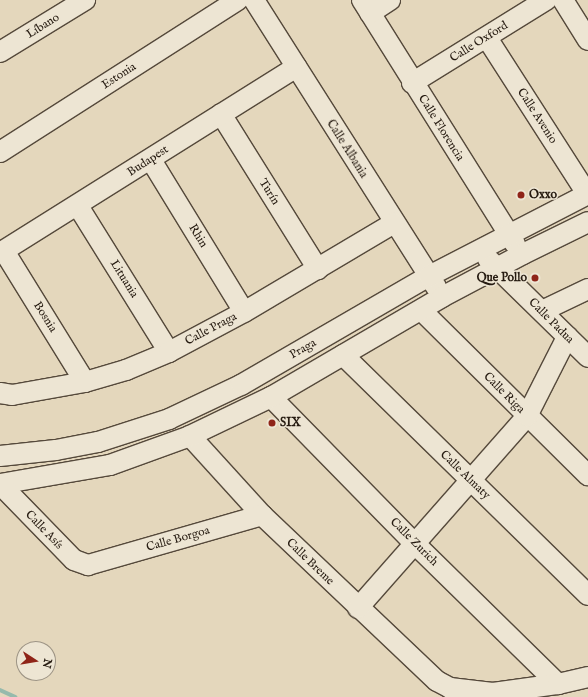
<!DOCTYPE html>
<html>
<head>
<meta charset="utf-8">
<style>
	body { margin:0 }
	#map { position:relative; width:588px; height:697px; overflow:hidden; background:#e4d7bc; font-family:"IM FELL English",serif }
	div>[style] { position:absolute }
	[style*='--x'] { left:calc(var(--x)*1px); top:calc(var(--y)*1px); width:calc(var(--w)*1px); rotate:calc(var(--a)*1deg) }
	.stream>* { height:4px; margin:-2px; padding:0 2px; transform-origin:2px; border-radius:2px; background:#96baac }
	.roads { filter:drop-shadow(1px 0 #55493b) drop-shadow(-1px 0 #55493b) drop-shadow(0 1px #55493b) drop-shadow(0 -1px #55493b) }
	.minor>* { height:20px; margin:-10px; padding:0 10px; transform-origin:10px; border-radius:10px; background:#ede5d3 }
	.dots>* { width:11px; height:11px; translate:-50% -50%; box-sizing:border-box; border:2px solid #ede5d3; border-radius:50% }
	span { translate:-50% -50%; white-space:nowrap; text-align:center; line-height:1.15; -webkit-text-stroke:3px #ede5d3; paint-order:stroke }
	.street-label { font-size:12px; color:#251a10 }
	.poi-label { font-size:12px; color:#251a10; font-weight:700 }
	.left { translate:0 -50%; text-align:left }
	.right { translate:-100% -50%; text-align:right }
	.north { position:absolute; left:16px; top:641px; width:40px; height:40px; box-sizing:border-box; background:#ede5d3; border:1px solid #9d9485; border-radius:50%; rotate:102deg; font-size:11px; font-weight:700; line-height:16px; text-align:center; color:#251a10 }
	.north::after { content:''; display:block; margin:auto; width:14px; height:18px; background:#8f2418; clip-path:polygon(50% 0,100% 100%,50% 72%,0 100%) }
</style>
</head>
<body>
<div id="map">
	<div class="stream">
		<i style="--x:0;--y:690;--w:17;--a:25"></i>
	</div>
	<div class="roads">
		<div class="minor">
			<i style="--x:254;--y:0;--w:340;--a:57.6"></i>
			<i style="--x:362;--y:0;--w:288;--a:57.9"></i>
			<i style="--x:563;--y:0;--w:47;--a:58"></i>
			<i style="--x:370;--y:13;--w:24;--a:-33"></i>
			<i style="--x:487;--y:38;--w:185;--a:57.3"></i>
			<i style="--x:0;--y:52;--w:100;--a:-31.5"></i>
			<i style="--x:412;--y:83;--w:158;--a:-31.8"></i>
			<i style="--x:221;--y:114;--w:183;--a:58"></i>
			<i style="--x:0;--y:152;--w:282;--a:-32.6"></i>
			<i style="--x:151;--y:160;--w:178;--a:58.5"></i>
			<i style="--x:78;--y:206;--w:172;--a:58.1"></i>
			<i style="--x:4;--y:251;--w:154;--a:58.3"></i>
			<i style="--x:0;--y:253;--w:350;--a:-32.1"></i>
			<i style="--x:488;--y:259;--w:140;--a:44.4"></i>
			<i style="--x:421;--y:310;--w:235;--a:44.7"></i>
			<i style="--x:542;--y:311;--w:51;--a:-25.6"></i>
			<i style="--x:343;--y:355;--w:343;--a:44.4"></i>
			<i style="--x:0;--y:393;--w:12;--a:9"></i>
			<i style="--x:12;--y:395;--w:74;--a:-10.1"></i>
			<i style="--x:85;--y:382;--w:43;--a:-16.3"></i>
			<i style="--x:126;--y:370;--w:47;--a:-22.7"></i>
			<i style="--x:169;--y:352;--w:85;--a:-28.1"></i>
			<i style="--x:244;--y:312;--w:174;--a:-30.7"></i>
			<i style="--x:271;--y:397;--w:204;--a:45.6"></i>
			<i style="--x:414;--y:543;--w:202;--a:44.4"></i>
			<i style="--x:190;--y:436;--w:107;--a:47.7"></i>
			<i style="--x:262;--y:515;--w:241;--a:43.5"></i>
			<i style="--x:437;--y:681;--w:15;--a:28"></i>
			<i style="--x:450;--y:688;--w:43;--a:6.6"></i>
			<i style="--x:493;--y:693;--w:66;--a:-7.9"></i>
			<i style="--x:558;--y:684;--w:31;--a:-13"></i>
			<i style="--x:0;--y:456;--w:56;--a:-6.1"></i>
			<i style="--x:56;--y:450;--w:43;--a:-10.8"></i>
			<i style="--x:98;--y:442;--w:75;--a:-17.9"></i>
			<i style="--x:169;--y:419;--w:80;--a:-25.3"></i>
			<i style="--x:241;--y:385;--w:217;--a:-30.1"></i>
			<i style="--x:429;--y:276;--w:179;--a:-27.3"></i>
			<i style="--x:0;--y:484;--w:112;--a:-9.8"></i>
			<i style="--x:110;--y:465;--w:85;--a:-19.9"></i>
			<i style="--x:190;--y:436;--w:90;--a:-25.7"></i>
			<i style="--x:271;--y:397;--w:198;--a:-30.3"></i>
			<i style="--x:442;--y:297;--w:92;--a:-28"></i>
			<i style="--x:523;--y:254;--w:72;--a:-26.2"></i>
			<i style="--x:0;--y:484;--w:106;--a:45.8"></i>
			<i style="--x:74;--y:560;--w:15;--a:20"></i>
			<i style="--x:88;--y:565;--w:181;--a:-16"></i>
			<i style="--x:358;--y:608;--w:256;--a:-48.6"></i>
			<i style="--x:527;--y:416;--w:89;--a:-63.1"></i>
		</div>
	</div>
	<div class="dots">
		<i style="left:521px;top:195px;background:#8f2418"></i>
		<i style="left:535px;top:278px;background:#8f2418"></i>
		<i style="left:272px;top:423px;background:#8f2418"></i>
	</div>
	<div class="street-label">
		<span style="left:43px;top:26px;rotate:-32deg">Líbano</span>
		<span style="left:479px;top:42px;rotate:-32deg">Calle Oxford</span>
		<span style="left:119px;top:76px;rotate:-33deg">Estonia</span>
		<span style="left:537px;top:116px;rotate:57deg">Calle Avenio</span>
		<span style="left:441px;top:128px;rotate:58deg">Calle Florencia</span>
		<span style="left:347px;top:149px;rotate:58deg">Calle Albania</span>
		<span style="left:148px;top:161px;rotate:-33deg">Budapest</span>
		<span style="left:269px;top:192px;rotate:58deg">Turín</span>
		<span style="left:198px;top:236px;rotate:58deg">Rhin</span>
		<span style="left:124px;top:279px;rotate:58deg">Lituania</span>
		<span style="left:45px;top:317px;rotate:58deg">Bosnia</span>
		<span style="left:551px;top:321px;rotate:45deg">Calle Padua</span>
		<span style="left:211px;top:329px;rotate:-28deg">Calle Praga</span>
		<span style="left:303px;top:349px;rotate:-30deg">Praga</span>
		<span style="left:504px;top:393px;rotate:45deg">Calle Riga</span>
		<span style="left:465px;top:475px;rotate:44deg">Calle Almaty</span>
		<span style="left:44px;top:530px;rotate:46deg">Calle Asís</span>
		<span style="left:178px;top:539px;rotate:-16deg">Calle Borgoa</span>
		<span style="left:414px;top:542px;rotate:45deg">Calle Zurich</span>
		<span style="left:310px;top:562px;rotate:44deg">Calle Breme</span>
	</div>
	<div class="poi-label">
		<span class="left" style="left:529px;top:195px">Oxxo</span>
		<span class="right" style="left:527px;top:278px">Que Pollo</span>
		<span class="left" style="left:280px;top:423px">SIX</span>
	</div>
	<div class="north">N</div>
</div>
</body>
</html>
